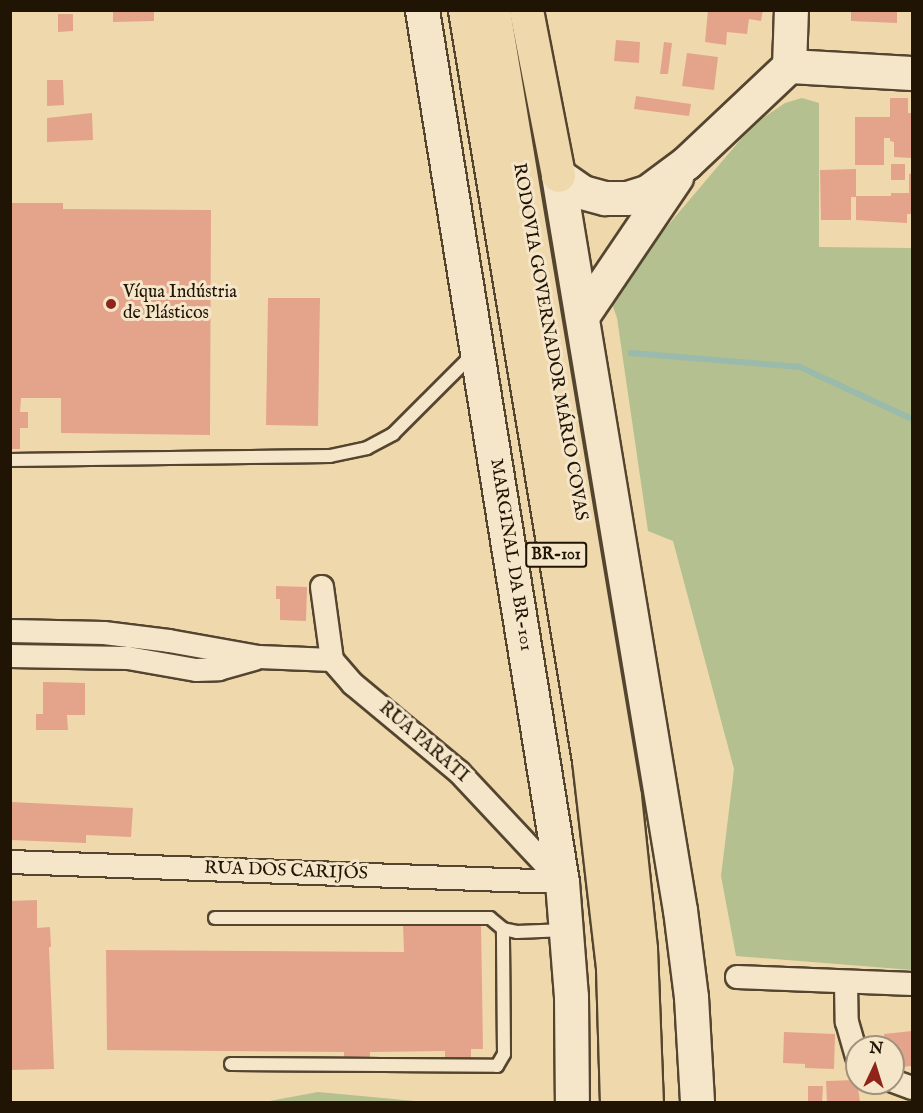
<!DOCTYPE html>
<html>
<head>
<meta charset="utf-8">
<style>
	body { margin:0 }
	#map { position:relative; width:923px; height:1113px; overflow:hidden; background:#f0d8ad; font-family:"IM FELL English",serif }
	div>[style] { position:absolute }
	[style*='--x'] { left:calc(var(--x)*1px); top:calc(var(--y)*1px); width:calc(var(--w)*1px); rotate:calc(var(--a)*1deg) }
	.green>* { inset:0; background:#b4c08f }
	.stream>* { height:6px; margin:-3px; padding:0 3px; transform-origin:3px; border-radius:3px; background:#9abaab }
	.building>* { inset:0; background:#e3a48b }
	.roads { filter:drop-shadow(2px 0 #54452f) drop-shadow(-2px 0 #54452f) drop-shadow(0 2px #54452f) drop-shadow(0 -2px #54452f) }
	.service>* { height:12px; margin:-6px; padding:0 6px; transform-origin:6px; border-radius:6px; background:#f5e6ca }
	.minor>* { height:22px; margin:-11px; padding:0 11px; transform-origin:11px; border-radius:11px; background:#f5e6ca }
	.secondary>* { height:33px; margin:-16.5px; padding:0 16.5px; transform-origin:16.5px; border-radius:16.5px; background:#f5e6ca }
	.motorway>* { height:33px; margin:-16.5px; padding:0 16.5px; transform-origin:16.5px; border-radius:16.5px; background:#f0d8ad }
	.dots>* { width:16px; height:16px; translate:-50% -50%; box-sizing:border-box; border:3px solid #f5e6ca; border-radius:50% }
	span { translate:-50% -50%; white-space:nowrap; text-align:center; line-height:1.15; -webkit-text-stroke:6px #f5e6ca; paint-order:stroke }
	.shield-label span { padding:2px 4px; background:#f5e6ca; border:2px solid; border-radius:4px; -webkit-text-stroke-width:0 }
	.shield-label { font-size:16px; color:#201405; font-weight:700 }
	.poi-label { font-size:18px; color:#201405 }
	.left { translate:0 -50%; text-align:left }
	.street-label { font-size:18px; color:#201405 }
	.frame { position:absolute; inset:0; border:12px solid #201405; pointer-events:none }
	.north { position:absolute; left:845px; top:1035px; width:60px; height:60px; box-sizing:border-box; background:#f5e6ca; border:2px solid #a0927b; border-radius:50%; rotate:4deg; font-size:16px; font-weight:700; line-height:24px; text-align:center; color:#201405 }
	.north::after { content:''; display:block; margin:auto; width:21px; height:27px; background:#8f2418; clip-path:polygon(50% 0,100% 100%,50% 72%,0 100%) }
</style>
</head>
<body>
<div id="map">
	<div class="green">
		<i style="clip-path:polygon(802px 98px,819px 103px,819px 247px,912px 248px,912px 970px,736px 956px,721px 876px,734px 769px,673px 541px,648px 531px,617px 318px,612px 304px,647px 250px,741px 139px,763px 118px,785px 103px)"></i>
		<i style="clip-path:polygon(318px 1092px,426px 1102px,264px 1102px)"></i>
	</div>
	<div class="stream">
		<i style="--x:631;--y:353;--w:170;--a:4.7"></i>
		<i style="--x:800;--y:367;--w:123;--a:24.9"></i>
	</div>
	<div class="building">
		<i style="clip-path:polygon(113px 10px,154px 10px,154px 21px,113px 22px)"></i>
		<i style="clip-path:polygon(708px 10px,763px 10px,761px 21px,749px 19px,747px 34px,727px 32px,726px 45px,705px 42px)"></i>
		<i style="clip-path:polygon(851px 10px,897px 10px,897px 23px,851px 21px)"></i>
		<i style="clip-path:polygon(58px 14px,73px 14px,73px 31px,58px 32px)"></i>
		<i style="clip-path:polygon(616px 40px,640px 42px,639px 63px,614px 61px)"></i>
		<i style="clip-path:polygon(664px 42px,672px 43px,668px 74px,660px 74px)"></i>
		<i style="clip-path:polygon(687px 53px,718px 57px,714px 90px,682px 86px)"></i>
		<i style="clip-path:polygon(47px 80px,63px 80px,64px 105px,47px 106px)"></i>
		<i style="clip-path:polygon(636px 96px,691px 104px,689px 116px,634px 109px)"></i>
		<i style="clip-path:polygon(890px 98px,908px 98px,908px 113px,912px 113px,912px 158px,894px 157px,894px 142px,890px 141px,890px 138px,884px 138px,884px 165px,855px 165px,855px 117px,890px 117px)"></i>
		<i style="clip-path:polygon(92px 113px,93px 140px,47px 142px,47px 118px)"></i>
		<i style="clip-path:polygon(891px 164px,905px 164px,905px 180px,891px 180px)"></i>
		<i style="clip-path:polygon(856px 169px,856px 197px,851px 197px,851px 220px,821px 220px,820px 170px)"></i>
		<i style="clip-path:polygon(912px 173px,912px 214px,907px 214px,907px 223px,856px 220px,856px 196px,891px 196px,891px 193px,909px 193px,909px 174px)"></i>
		<i style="clip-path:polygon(10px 203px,63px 203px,63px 209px,211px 210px,210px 435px,61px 433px,61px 398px,21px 398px,20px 412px,28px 412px,28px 428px,20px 428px,20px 449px,10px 449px)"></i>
		<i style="clip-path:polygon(268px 298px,320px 298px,318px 426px,266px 425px)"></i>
		<i style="clip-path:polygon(276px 586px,307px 587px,306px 621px,280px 620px,280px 599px,276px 599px)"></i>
		<i style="clip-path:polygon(43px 682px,85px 683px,85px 715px,67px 715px,68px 730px,36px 730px,36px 714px,43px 714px)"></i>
		<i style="clip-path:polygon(11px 802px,133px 808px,131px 837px,86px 835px,86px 843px,10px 840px)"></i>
		<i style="clip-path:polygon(37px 900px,37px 928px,50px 927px,51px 947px,49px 947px,54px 1069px,10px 1070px,10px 901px)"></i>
		<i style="clip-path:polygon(481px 923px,483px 1049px,471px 1049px,471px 1060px,445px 1060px,445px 1051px,370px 1052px,370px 1060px,344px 1061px,344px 1052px,107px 1050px,106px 950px,404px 952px,403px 924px)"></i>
		<i style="clip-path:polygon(912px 1031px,911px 1066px,893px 1068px,893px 1047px,886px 1047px,884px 1034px)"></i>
		<i style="clip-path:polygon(784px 1032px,835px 1034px,834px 1069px,805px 1068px,805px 1064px,783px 1063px)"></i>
		<i style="clip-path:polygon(857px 1080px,860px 1102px,827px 1102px,826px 1081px)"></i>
		<i style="clip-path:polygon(808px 1086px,823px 1086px,822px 1102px,808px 1102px)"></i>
	</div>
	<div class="roads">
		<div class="service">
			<i style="--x:10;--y:460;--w:320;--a:-0.7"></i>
			<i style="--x:330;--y:456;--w:38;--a:-12"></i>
			<i style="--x:367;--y:448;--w:30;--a:-28"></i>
			<i style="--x:393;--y:434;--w:115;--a:-45"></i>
			<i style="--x:215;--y:918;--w:275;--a:0"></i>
			<i style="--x:490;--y:918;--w:17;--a:40"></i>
			<i style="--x:231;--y:1064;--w:266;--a:0.4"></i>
			<i style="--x:497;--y:1066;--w:14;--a:-60"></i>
			<i style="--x:504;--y:1054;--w:125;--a:-90.5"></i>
			<i style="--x:503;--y:929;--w:14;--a:12"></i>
			<i style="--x:517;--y:932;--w:49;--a:-2.3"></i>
		</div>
		<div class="minor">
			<i style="--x:322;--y:587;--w:74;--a:82.2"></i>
			<i style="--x:332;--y:660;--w:32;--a:49"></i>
			<i style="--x:353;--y:684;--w:138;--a:39.7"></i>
			<i style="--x:459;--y:772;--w:149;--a:46.9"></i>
			<i style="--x:10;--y:631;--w:94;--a:1.2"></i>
			<i style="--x:104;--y:633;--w:65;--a:7"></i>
			<i style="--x:169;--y:641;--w:91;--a:10.1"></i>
			<i style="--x:259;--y:657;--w:73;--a:2.4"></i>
			<i style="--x:10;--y:656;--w:118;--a:1"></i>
			<i style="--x:128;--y:658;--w:69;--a:10"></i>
			<i style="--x:196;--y:670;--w:23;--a:-2"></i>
			<i style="--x:219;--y:669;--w:37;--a:-16"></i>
			<i style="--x:10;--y:862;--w:552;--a:2.08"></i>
			<i style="--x:737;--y:977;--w:175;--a:2.3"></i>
			<i style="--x:846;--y:983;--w:39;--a:89"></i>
			<i style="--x:847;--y:1022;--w:35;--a:74"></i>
			<i style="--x:893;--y:1081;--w:20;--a:20"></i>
		</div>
		<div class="secondary">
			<i style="--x:422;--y:10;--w:883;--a:80.88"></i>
			<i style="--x:562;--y:882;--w:114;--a:85.5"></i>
			<i style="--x:571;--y:996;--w:106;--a:89.5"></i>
			<i style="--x:789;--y:66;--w:123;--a:3.3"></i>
			<i style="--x:558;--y:175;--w:745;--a:80.58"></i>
			<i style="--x:680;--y:910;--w:88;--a:82.8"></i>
			<i style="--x:691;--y:997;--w:105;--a:86.7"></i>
			<i style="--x:558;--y:175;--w:29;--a:35"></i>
			<i style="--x:582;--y:192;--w:24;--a:15"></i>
			<i style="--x:605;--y:198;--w:22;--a:0"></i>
			<i style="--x:627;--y:198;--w:21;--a:-17"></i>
			<i style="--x:647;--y:192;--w:49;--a:-36.6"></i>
			<i style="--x:686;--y:163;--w:141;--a:-43.3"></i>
			<i style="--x:789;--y:66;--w:56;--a:-88"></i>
			<i style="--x:582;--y:316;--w:168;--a:-55.9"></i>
		</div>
		<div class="motorway">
			<i style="--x:465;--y:10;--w:760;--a:80.61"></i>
			<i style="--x:589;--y:760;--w:209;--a:83.4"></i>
			<i style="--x:613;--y:968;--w:134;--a:88.3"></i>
			<i style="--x:493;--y:10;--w:797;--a:80.54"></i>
			<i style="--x:624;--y:796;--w:154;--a:84"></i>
			<i style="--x:640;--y:949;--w:153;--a:87.8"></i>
			<i style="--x:526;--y:10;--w:168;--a:79"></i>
		</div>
	</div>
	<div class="dots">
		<i style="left:111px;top:304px;background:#8f2418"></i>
	</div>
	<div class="shield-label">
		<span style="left:556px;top:555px">BR-101</span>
	</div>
	<div class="poi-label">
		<span class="left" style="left:123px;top:304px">Víqua Indústria<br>de Plásticos</span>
	</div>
	<div class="street-label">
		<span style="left:549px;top:342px;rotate:80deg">RODOVIA GOVERNADOR MÁRIO COVAS</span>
		<span style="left:510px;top:555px;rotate:81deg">MARGINAL DA BR-101</span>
		<span style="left:423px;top:743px;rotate:41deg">RUA PARATI</span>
		<span style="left:286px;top:872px;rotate:2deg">RUA DOS CARIJÓS</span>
	</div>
	<div class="frame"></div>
	<div class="north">N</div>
</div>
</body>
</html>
